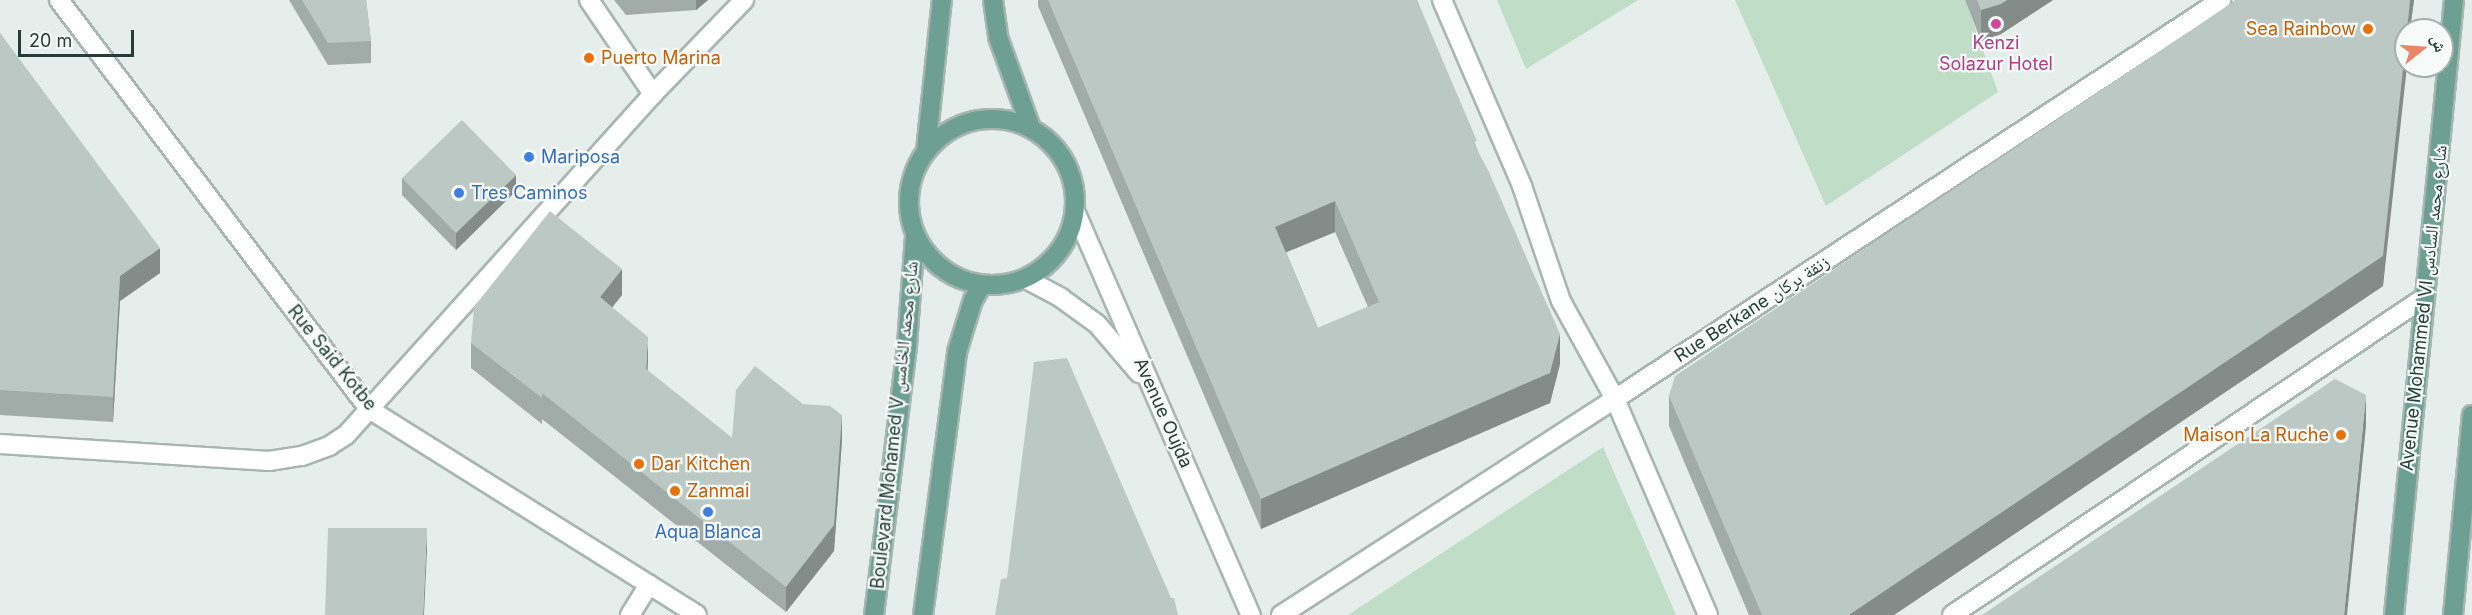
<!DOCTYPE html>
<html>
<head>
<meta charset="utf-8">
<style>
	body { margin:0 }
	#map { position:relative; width:2472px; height:615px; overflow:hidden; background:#e5eeea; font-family:Inter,"Noto Naskh Arabic",sans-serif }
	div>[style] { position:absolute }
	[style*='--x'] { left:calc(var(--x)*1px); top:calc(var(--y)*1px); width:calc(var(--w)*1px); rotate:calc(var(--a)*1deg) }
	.green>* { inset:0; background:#c0ddc7 }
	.roads { filter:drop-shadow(2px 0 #a8b6b1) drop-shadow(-2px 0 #a8b6b1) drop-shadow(0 2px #a8b6b1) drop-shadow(0 -2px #a8b6b1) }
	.minor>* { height:18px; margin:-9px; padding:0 9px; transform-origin:9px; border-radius:9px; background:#fff }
	.major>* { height:18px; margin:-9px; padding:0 9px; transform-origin:9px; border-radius:9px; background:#6da092 }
	.major>.ring { margin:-9px; padding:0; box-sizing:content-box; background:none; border:18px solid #6da092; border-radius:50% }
	.wall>* { inset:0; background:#a1aca8 }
	.shaded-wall>* { inset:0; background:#838c88 }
	.building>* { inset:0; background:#bbc8c3 }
	.dots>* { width:16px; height:16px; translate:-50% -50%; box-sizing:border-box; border:3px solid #f6faf8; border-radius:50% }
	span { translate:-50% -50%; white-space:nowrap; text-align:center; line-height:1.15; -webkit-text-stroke:4.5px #f6faf8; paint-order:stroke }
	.food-label { font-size:18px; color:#c56008 }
	.right { translate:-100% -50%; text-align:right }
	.left { translate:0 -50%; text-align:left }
	.hotel-label { font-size:18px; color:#b23c85 }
	.shop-label { font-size:18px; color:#366cbe }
	.street-label { font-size:18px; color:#253f38 }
	.north { position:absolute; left:2394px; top:18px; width:60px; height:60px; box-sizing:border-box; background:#f6faf8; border:2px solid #a2afab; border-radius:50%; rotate:73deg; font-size:16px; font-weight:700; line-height:24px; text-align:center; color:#253f38 }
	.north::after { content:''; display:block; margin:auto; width:21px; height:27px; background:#ea8667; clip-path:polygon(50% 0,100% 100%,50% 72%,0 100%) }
	.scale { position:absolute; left:18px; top:30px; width:116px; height:27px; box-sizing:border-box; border:3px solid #253f38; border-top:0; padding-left:8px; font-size:18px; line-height:21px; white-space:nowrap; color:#253f38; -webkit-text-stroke:4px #f6faf8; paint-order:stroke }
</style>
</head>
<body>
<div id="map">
	<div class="green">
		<i style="clip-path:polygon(1497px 0,1638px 0,1526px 69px)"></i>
		<i style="clip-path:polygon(1735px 0,1965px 0,1998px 92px,1826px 206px)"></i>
		<i style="clip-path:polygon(1603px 447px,1676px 615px,1348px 615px)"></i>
	</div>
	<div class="roads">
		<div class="minor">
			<i style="--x:59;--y:0;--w:513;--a:52.84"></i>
			<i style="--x:369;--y:409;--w:387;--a:32.1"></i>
			<i style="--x:589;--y:0;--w:114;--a:55.8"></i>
			<i style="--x:1442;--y:0;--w:202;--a:66.7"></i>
			<i style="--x:1522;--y:186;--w:121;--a:71.3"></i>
			<i style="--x:1561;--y:301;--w:112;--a:61.1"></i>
			<i style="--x:1615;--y:399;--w:235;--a:66.7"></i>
			<i style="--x:1075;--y:211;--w:441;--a:66.5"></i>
			<i style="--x:1026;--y:279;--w:40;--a:28"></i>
			<i style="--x:1061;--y:298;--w:44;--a:35.8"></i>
			<i style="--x:1097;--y:324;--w:65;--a:49.4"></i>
			<i style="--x:0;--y:444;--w:270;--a:3.6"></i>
			<i style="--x:269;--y:461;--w:33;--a:-9"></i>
			<i style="--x:302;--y:456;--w:29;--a:-20"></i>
			<i style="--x:329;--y:446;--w:20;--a:-33"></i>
			<i style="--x:346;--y:435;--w:459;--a:-48"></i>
			<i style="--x:653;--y:94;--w:131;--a:-45.9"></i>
			<i style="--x:630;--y:615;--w:36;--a:-58"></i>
			<i style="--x:1281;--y:615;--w:398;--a:-32.9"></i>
			<i style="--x:1615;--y:399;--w:726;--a:-33.36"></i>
			<i style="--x:1952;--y:615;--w:570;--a:-33.91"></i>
		</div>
		<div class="major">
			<i style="--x:993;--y:0;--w:37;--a:82"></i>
			<i style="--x:998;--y:37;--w:97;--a:70.1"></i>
			<i class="ring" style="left:909px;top:119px;width:148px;height:148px"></i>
			<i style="--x:926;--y:151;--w:152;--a:-84"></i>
			<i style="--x:874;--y:615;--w:272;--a:-83"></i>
			<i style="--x:907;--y:345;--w:110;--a:-85.8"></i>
			<i style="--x:923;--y:615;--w:265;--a:-82.6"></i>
			<i style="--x:957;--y:352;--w:54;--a:-72.9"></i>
			<i style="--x:973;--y:300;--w:17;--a:-59"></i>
			<i style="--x:2394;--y:615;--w:618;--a:-84.43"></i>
			<i style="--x:2453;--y:615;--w:201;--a:-84.6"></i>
		</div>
	</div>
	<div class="wall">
		<i style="clip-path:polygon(289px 0,366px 0,371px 41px,371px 63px,328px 65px)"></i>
		<i style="clip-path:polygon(614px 0,708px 0,696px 10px,626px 15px)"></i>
		<i style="clip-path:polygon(evenodd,1038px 0,1417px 0,1477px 149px,1560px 364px,1550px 403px,1261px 529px,1038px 6px,1038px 0,1335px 232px,1368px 307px,1318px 328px,1286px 252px,1335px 232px)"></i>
		<i style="clip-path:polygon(1965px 0,2053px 0,2001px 34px,1981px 41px)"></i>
		<i style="clip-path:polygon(2236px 0,2414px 0,2410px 30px,2406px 30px,2383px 286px,1894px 615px,1749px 615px,1669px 426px,1669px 396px)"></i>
		<i style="clip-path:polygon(0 33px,160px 273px,120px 301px,113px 422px,0 415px)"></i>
		<i style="clip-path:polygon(402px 178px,516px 191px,456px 250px,402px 195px)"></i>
		<i style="clip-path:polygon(622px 295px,612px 307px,647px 370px,732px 438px,842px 440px,834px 551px,786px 612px,542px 419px,542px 424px,471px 368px,471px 343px)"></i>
	</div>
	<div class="shaded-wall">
		<i style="clip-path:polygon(696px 0,708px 0,696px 10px)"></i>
		<i style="clip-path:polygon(2007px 0,2053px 0,2001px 34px,1981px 41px,1981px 10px)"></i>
		<i style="clip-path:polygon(2410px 0,2414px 0,2410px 30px,2407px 30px)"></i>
		<i style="clip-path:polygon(2406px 41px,2407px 66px,2383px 286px,1894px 615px,1849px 615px)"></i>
		<i style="clip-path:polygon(516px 175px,516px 191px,456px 250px,456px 233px)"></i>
		<i style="clip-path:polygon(1335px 201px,1335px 232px,1275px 257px,1275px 227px)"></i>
		<i style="clip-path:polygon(160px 248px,160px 273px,120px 301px,113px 422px,113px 397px,120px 276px)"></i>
		<i style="clip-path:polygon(622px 269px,622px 295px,600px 323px,600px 297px)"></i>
		<i style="clip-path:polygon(1560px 334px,1560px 364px,1550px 403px,1261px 529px,1261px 499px)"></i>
		<i style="clip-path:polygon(648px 337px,648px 362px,646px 394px,646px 369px)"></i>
		<i style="clip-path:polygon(2366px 395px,2366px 426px,2347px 615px,2344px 615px)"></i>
		<i style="clip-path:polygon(842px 415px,842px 440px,834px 551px,786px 612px,786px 587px)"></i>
		<i style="clip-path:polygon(427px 528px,427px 550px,424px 615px,423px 615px)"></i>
	</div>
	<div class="building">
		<i style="clip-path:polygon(302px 0,366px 0,371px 41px,328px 43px)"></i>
		<i style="clip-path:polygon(evenodd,1048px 0,1417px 0,1477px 141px,1473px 142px,1488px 170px,1560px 334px,1550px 373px,1261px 499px,1048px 0,1335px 201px,1379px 302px,1318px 328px,1275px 227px,1335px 201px)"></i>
		<i style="clip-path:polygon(1977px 0,2007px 0,2001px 4px,1981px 10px)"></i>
		<i style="clip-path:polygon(2236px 0,2410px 0,2407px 30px,2406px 30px,2406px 41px,2383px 256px,1849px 615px,1762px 615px,1669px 396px,1675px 376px)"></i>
		<i style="clip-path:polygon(0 33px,160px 248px,120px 276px,113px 397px,0 390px)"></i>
		<i style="clip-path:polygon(462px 120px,516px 175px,456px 233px,402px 178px)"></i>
		<i style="clip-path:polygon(550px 211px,622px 269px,600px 297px,648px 337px,646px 369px,732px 438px,736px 390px,755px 366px,803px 404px,830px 406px,842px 415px,834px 525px,786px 587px,542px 393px,542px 398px,471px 343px,474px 307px)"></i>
		<i style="clip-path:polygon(1067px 358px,1171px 598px,1174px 598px,1178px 615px,995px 615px,1001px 579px,1007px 578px,1034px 362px)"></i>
		<i style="clip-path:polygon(2335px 379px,2366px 395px,2344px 615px,1982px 615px)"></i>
		<i style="clip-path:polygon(328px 528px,427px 528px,423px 615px,325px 615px)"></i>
	</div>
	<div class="dots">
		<i style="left:1996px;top:24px;background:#d1479c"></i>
		<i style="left:2368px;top:29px;background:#e8710a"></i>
		<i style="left:589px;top:58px;background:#e8710a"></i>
		<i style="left:529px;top:157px;background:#3f7fe0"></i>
		<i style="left:459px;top:193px;background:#3f7fe0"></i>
		<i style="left:2341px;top:435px;background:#e8710a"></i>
		<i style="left:639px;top:464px;background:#e8710a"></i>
		<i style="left:675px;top:491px;background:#e8710a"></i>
		<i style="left:708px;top:512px;background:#3f7fe0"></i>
	</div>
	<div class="food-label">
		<span class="right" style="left:2356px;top:29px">Sea Rainbow</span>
		<span class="left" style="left:601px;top:58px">Puerto Marina</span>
		<span class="right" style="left:2329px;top:435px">Maison La Ruche</span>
		<span class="left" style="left:651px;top:464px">Dar Kitchen</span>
		<span class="left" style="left:687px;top:491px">Zanmai</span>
	</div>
	<div class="hotel-label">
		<span style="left:1996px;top:54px">Kenzi<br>Solazur Hotel</span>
	</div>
	<div class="shop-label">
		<span class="left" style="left:541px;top:157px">Mariposa</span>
		<span class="left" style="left:471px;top:193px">Tres Caminos</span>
		<span style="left:708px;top:532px">Aqua Blanca</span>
	</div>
	<div class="street-label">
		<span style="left:2424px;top:308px;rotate:-84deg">Avenue Mohammed VI شارع محمد السادس</span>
		<span style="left:1752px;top:309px;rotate:-33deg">Rue Berkane زنقة بركان</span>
		<span style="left:332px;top:358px;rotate:51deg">Rue Said Kotbe</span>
		<span style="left:1163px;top:413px;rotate:66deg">Avenue Oujda</span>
		<span style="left:895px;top:425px;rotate:-84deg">Boulevard Mohamed V شارع محمد الخامس</span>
	</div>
	<div class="north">ش</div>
	<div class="scale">20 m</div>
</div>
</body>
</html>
